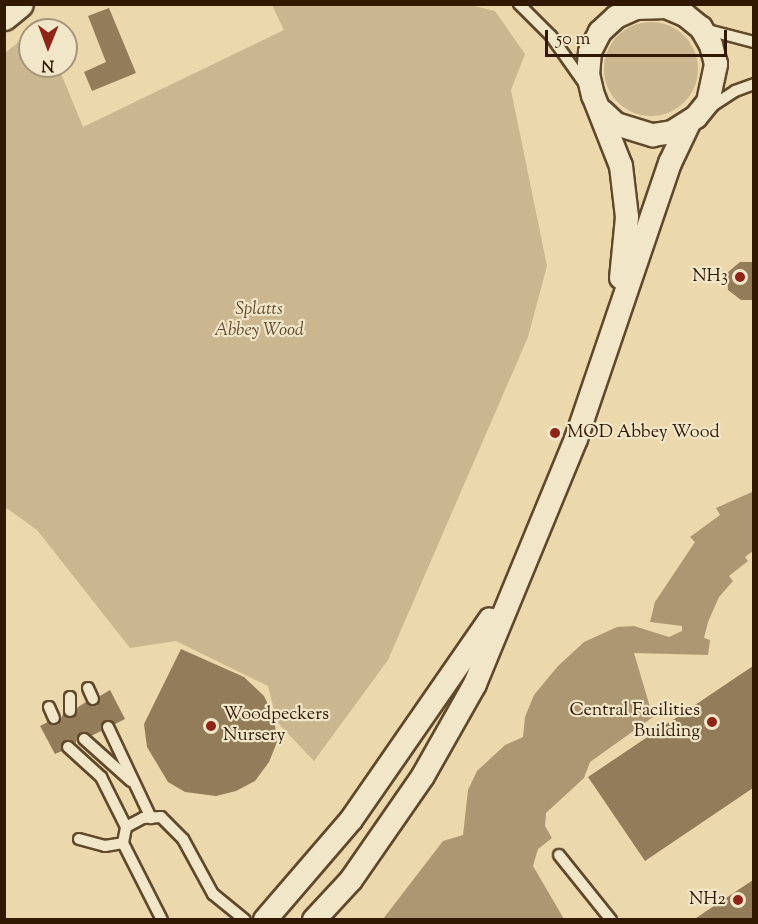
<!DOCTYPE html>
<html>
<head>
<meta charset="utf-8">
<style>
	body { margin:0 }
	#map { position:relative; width:758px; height:924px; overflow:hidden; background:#ebd8ac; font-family:"Sorts Mill Goudy",serif }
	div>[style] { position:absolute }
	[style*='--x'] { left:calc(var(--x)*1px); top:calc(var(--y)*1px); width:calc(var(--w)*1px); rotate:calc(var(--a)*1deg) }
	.green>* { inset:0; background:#cbb78f }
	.round { border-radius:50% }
	.water>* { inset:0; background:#ac9772 }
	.building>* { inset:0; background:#927c59 }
	.roads { filter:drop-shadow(2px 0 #60482b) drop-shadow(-2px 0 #60482b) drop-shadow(0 2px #60482b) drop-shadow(0 -2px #60482b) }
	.service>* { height:10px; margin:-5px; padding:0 5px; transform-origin:5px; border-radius:5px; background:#f2e6c9 }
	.minor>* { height:22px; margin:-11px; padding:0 11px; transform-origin:11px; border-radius:11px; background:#f2e6c9 }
	.tertiary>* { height:28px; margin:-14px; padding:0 14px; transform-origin:14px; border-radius:14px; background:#f2e6c9 }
	.dots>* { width:16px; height:16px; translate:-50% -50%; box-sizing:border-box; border:3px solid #f2e6c9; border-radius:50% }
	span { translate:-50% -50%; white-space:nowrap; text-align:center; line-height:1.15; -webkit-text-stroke:4.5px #f2e6c9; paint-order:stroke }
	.poi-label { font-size:18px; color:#311800 }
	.right { translate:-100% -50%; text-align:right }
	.left { translate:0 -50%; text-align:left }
	.park-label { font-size:18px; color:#5f482b; font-style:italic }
	.frame { position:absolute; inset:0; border:6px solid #311800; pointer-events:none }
	.north { position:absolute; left:18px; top:18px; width:60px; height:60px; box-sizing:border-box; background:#f2e6c9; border:2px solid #a59479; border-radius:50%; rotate:181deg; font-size:16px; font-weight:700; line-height:24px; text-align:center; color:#311800 }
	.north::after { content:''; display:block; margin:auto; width:21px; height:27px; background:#8f2418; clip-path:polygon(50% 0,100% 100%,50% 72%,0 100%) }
	.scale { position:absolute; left:545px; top:30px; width:182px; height:27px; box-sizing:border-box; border:3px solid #311800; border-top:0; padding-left:8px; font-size:18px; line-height:21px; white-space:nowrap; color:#311800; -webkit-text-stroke:4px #f2e6c9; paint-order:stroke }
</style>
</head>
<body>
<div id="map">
	<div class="green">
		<i style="clip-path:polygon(272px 5px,466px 4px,495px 11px,525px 54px,511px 90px,547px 266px,528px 337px,388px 660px,314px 761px,277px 722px,268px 686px,176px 641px,130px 648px,37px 530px,5px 507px,5px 53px,30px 33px,30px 66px,58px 66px,83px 127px,284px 30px)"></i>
		<i class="round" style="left:604px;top:22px;width:94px;height:94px"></i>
	</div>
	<div class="water">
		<i style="clip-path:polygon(752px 492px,753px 551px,745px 557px,748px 561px,729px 576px,733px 581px,719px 597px,708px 622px,704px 638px,710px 640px,708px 655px,634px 653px,653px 717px,590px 762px,584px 778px,546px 813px,545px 826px,552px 838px,538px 849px,533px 866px,564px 919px,383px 919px,443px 841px,463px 835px,468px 790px,477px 771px,505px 745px,523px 737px,525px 717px,534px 695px,558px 666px,584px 642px,617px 627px,634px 626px,669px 637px,682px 631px,682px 626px,650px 622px,655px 602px,695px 542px,690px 537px,720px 515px,716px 508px)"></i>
	</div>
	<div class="building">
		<i style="clip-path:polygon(109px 8px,136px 73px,92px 91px,84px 72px,106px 62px,88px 16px)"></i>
		<i style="clip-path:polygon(740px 262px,753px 262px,753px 300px,741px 300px,728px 290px,727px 273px)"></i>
		<i style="clip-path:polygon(181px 649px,244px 677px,264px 696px,274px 717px,277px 742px,269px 762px,255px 781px,236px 791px,216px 796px,185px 792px,168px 782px,147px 747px,144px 724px)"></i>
		<i style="clip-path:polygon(753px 666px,753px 788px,645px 861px,588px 777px)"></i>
		<i style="clip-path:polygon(110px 690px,125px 719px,115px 724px,104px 721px,101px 731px,91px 736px,81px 732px,75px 744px,65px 740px,62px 751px,55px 754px,40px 726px,48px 722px,58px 725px,63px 714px,73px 718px,78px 707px,86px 702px,97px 706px,100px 696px)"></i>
		<i style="clip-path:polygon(753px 880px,753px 920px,693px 920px)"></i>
	</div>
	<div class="roads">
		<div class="service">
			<i style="--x:519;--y:4;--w:45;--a:45"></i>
			<i style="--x:551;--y:36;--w:57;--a:54.9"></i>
			<i style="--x:704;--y:29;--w:52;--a:14.6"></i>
			<i style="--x:709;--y:108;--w:31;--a:-33"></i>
			<i style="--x:735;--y:91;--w:20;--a:-20"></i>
			<i style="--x:88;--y:688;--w:12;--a:66"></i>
			<i style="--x:70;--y:697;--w:14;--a:90"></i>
			<i style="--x:49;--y:707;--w:12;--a:66"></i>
			<i style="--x:108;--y:727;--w:101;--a:64.7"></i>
			<i style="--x:84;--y:739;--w:63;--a:41.8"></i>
			<i style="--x:68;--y:747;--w:45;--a:42.3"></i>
			<i style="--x:101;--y:777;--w:56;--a:63.4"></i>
			<i style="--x:79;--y:839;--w:27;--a:15"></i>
			<i style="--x:105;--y:846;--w:18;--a:-9"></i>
			<i style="--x:559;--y:855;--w:83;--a:51.3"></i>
			<i style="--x:162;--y:920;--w:86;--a:-116.9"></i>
			<i style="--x:123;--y:843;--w:16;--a:-79"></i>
			<i style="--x:126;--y:827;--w:19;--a:-28"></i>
			<i style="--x:143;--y:818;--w:18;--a:-3"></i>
			<i style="--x:161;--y:817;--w:31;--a:45"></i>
			<i style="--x:183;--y:839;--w:63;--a:61.4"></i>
			<i style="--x:213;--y:894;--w:41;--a:39.1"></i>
		</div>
		<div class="minor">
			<i style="--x:602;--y:111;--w:19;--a:43"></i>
			<i style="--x:616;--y:124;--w:39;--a:17"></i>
			<i style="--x:653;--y:135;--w:19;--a:-9"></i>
			<i style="--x:672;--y:132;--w:28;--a:-32"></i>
			<i style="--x:696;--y:117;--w:19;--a:-51"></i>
			<i style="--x:708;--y:102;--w:39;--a:-78"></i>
			<i style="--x:716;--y:64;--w:20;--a:-105"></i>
			<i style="--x:711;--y:45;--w:20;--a:-120"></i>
			<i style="--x:701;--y:28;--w:21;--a:-141"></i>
			<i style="--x:685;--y:15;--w:21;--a:-157"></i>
			<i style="--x:666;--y:7;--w:30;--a:178"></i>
			<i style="--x:636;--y:8;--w:22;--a:156"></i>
			<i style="--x:616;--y:17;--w:22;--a:137"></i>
			<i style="--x:600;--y:32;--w:22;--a:117"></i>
			<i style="--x:590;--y:52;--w:22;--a:95"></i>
			<i style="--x:588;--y:74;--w:22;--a:77"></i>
			<i style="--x:593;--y:95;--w:76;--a:68.5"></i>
			<i style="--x:621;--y:166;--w:51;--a:83.3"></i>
			<i style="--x:627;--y:217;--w:61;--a:95.6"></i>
			<i style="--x:265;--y:920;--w:132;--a:-49.3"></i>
			<i style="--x:351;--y:820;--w:244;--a:-55.3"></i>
			<i style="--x:314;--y:920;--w:54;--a:-47.2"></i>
			<i style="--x:351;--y:880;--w:126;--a:-55.3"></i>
			<i style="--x:423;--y:776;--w:106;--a:-60.5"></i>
			<i style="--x:475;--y:684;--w:265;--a:-67.6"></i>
			<i style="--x:576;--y:439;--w:292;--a:-71.2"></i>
			<i style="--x:670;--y:163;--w:44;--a:-64.6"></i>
		</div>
		<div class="tertiary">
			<i style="--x:4;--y:16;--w:19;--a:-39"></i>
		</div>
	</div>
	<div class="dots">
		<i style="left:740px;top:277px;background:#8f2418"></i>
		<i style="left:555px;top:433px;background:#8f2418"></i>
		<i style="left:712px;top:722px;background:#8f2418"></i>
		<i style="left:211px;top:726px;background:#8f2418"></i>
		<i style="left:738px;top:900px;background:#8f2418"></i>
	</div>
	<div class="poi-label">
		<span class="right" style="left:728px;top:277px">NH3</span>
		<span class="left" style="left:567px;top:433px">MOD Abbey Wood</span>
		<span class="right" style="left:700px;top:722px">Central Facilities<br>Building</span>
		<span class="left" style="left:223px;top:726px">Woodpeckers<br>Nursery</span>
		<span class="right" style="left:726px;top:900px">NH2</span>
	</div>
	<div class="park-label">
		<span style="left:259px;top:321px">Splatts<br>Abbey Wood</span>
	</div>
	<div class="frame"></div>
	<div class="north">N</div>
	<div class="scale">50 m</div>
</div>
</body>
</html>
